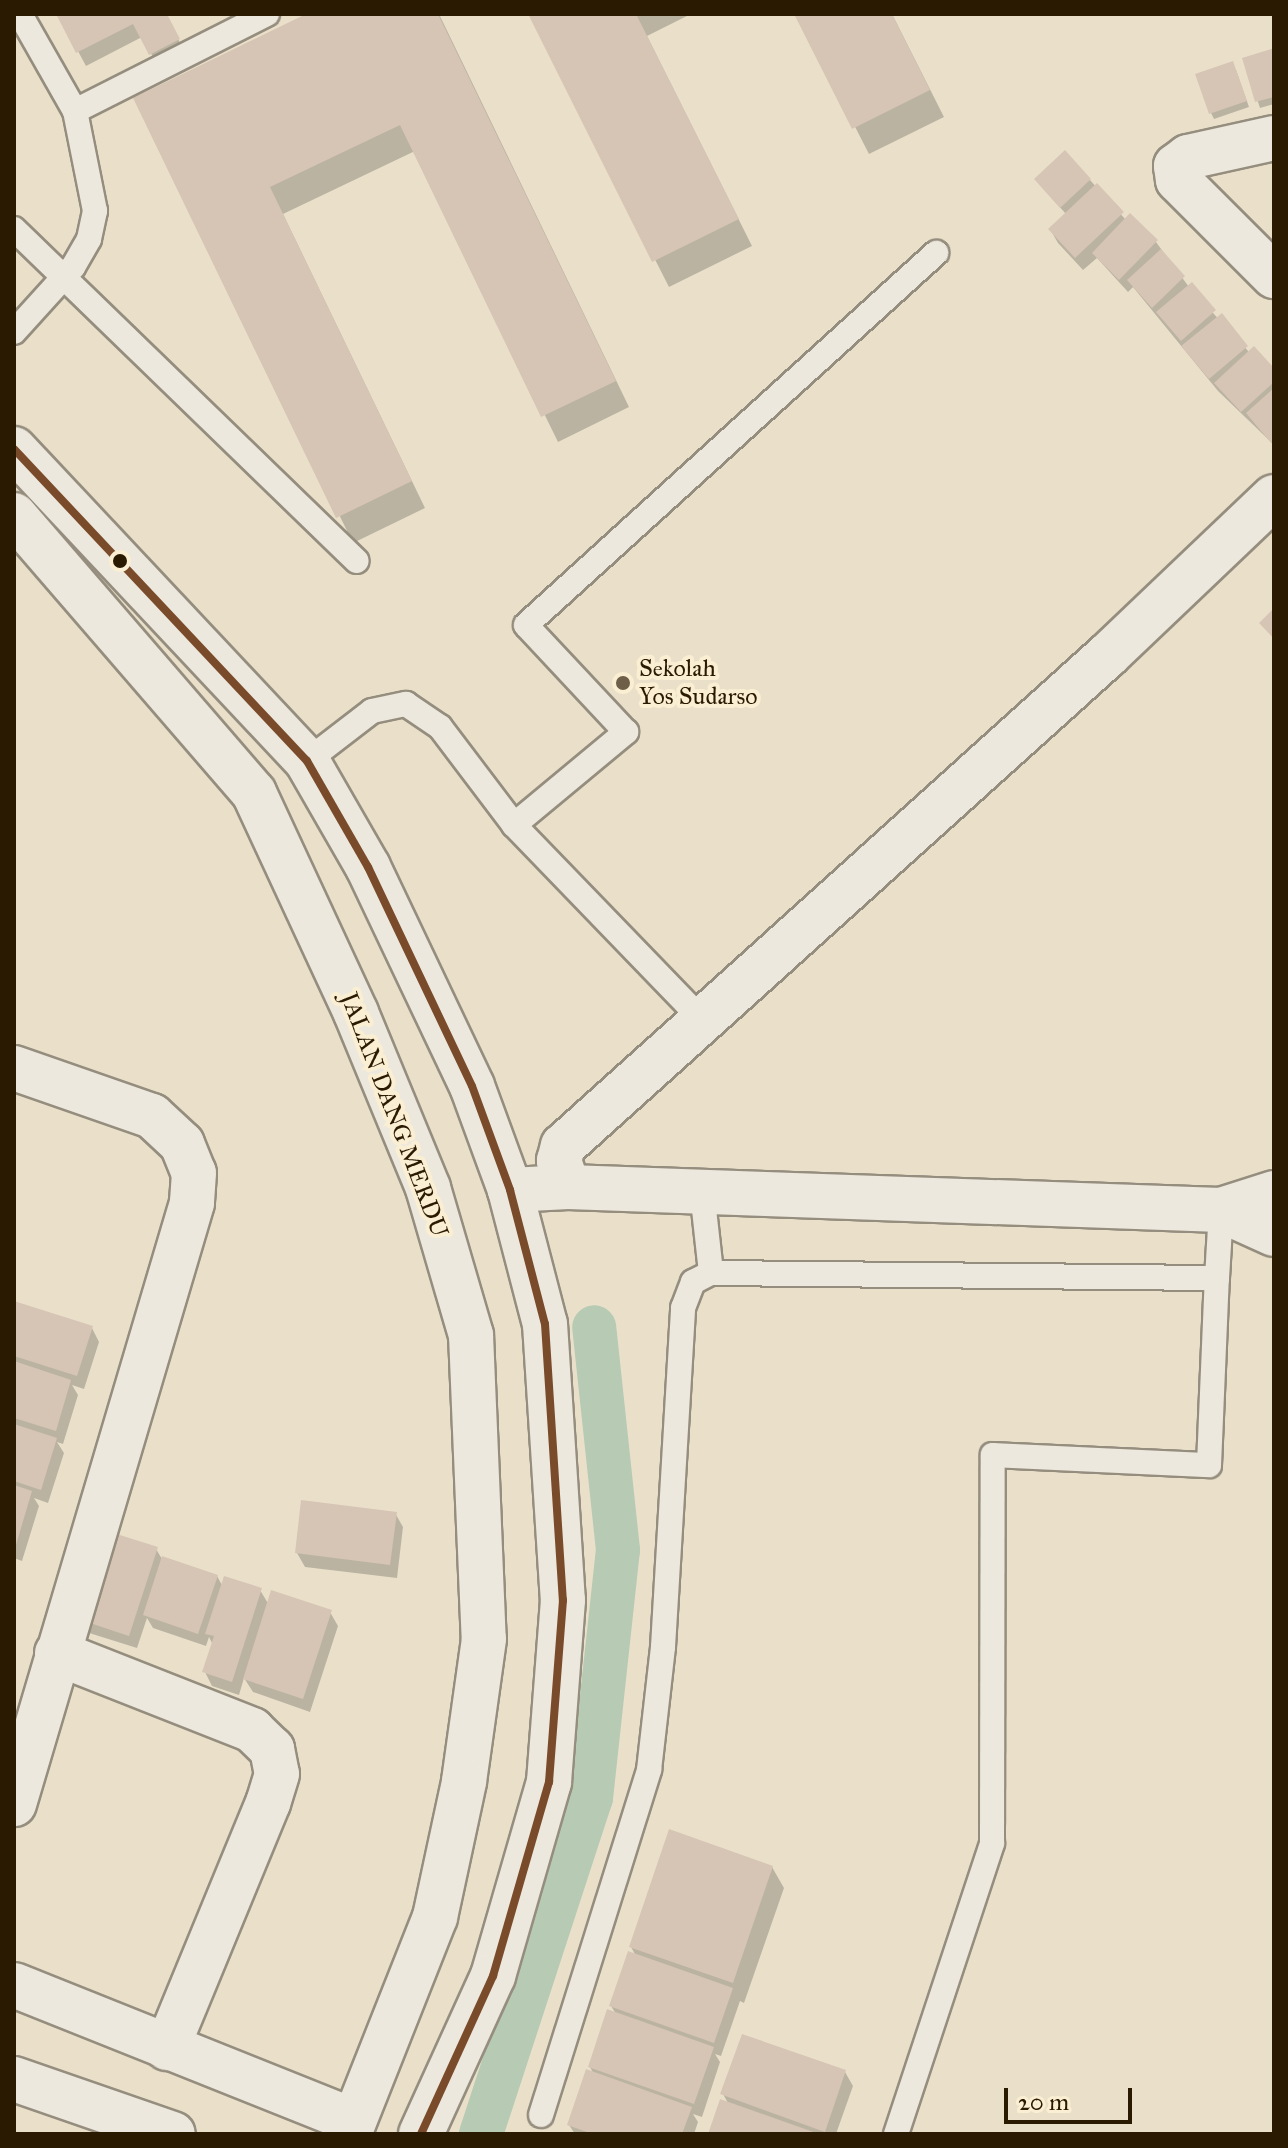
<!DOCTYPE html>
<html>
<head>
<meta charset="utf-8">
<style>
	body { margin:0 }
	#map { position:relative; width:1288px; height:2148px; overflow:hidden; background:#eae0ca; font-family:"IM FELL Great Primer",serif }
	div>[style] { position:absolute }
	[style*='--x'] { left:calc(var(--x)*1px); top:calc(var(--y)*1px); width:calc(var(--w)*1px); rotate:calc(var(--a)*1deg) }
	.shadow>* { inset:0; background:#0003 }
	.canal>* { height:44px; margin:-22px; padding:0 22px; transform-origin:22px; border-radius:22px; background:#b6cab4 }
	.building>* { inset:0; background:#d6c5b4 }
	.roads { filter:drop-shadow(2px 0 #958d7e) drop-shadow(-2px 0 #958d7e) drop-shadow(0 2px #958d7e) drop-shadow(0 -2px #958d7e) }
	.service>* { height:24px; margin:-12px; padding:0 12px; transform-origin:12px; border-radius:12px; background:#ede8dd }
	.minor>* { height:44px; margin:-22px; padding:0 22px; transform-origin:22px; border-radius:22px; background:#ede8dd }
	.secondary>* { height:44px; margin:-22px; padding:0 22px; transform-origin:22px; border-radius:22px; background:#ede8dd }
	.bus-1>* { height:8px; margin:-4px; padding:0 4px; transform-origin:4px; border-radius:4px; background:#7a4b2a }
	.dots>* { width:22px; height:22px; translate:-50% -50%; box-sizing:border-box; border:4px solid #faeed3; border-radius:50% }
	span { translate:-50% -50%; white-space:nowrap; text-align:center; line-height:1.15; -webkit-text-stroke:8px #faeed3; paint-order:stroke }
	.poi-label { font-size:24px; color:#2a1a02 }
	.left { translate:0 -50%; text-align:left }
	.street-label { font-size:24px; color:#2a1a02 }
	.frame { position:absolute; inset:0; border:16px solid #2a1a02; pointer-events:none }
	.scale { position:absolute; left:1004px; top:2088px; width:128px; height:36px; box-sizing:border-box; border:4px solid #2a1a02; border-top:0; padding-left:10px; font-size:24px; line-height:28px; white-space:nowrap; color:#2a1a02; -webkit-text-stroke:6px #faeed3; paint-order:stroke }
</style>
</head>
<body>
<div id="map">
	<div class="shadow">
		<i style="clip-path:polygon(58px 14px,165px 14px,186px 54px,159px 68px,142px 37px,86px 66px)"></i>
		<i style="clip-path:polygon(311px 14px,439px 14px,629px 407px,558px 442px,415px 151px,283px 214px,425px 508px,353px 543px,135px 99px)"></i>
		<i style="clip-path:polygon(530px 14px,691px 14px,647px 36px,752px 246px,669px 287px)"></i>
		<i style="clip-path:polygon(797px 14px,892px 14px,944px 117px,869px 154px)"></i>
		<i style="clip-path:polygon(1274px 50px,1274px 104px,1260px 108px,1244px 59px)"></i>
		<i style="clip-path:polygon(1236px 70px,1249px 107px,1214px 119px,1211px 113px)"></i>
		<i style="clip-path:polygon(1090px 180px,1126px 220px,1156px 242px,1189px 287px,1250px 353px,1274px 371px,1274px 445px,1218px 391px,1133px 287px,1128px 292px,1097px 258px,1083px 270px,1058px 243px,1050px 229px,1066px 214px,1040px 185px)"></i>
		<i style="clip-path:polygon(14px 1303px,92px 1328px,99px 1342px,84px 1389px,72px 1385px,78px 1395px,63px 1444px,57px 1442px,64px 1453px,48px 1503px,34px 1498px,39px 1506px,22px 1561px,14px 1558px)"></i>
		<i style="clip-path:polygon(395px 1513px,403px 1527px,397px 1578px,305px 1567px,297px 1553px)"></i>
		<i style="clip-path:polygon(156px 1549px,162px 1559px,217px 1576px,223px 1587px,260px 1590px,269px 1605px,330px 1612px,338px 1626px,310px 1712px,253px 1692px,244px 1678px,239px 1695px,212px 1686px,205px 1672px,213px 1645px,209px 1637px,206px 1646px,153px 1628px,147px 1618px,137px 1648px,86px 1632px,78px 1618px)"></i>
		<i style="clip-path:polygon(772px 1867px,784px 1888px,744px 2003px,740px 2001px,721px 2056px,715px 2054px,720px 2062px,702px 2117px,693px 2114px,698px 2122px,694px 2134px,575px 2134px,569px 2125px,594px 2075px,590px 2067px,616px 2014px,611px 2006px,636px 1956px,631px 1947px)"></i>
		<i style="clip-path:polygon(845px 2072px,853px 2086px,836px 2134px,710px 2134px,728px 2103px,723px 2094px)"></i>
	</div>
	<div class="canal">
		<i style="--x:481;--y:2134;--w:354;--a:-71.9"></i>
		<i style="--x:591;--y:1798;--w:249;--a:-83.8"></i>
		<i style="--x:618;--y:1550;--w:224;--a:-96.1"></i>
	</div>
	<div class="building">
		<i style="clip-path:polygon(56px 14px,167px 14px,180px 39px,149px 55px,133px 24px,76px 53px)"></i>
		<i style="clip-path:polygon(306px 14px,438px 14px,616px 381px,541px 417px,400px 125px,270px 187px,412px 481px,336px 518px,133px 98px)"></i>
		<i style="clip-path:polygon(528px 14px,636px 14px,739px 219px,652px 262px)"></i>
		<i style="clip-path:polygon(794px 14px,892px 14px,930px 90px,852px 129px)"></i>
		<i style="clip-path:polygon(1274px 48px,1274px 97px,1255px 102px,1242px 58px)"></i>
		<i style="clip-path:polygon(1233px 61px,1247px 101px,1209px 114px,1195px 74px)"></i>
		<i style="clip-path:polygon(1065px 150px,1091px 179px,1060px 208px,1034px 179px)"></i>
		<i style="clip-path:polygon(1097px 183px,1124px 212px,1075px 258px,1048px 229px)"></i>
		<i style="clip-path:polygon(1130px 213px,1158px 240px,1119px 280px,1092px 253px)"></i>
		<i style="clip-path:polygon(1161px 249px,1185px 276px,1152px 308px,1127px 280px)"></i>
		<i style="clip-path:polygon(1192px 282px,1216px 310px,1181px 341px,1156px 312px)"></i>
		<i style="clip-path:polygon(1222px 313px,1248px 346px,1209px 379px,1181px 346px)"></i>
		<i style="clip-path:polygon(1254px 346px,1274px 368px,1274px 382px,1241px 412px,1214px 383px)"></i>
		<i style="clip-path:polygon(1274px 388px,1274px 441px,1271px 443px,1246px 413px)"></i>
		<i style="clip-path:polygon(1274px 608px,1274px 639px,1259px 623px)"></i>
		<i style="clip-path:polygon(14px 1301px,93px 1326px,77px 1376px,14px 1356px)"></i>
		<i style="clip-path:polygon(14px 1361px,71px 1380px,56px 1431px,14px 1418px)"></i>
		<i style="clip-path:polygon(14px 1424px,57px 1438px,41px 1490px,14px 1481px)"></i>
		<i style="clip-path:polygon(14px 1485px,32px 1491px,15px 1548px,14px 1548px)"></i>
		<i style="clip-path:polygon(301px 1500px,397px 1512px,390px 1565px,295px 1553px)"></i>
		<i style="clip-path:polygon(104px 1530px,158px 1547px,129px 1636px,75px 1618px)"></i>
		<i style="clip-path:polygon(162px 1556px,218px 1575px,198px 1634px,143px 1615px)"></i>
		<i style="clip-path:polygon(224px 1576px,262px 1588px,232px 1682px,202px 1672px,214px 1636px,205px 1634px)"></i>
		<i style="clip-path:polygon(271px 1590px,332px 1610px,303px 1699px,243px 1679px)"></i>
		<i style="clip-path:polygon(669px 1829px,773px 1866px,733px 1983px,629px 1947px)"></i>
		<i style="clip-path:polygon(628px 1951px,733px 1988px,714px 2043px,609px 2006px)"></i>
		<i style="clip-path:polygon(607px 2009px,714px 2047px,694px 2104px,588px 2067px)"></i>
		<i style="clip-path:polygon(742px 2034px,846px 2070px,825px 2132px,720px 2094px)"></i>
		<i style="clip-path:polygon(586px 2069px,692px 2107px,682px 2134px,593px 2134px,567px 2125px)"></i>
		<i style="clip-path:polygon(720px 2099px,819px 2134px,708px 2134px)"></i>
	</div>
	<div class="roads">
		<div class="service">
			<i style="--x:75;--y:111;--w:215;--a:-26.8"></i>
			<i style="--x:14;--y:229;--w:477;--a:44.1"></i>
			<i style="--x:14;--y:332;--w:88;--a:-47.8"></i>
			<i style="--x:73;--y:267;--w:32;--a:-60"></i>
			<i style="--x:89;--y:239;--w:29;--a:-78"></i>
			<i style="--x:95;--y:211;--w:102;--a:-101.3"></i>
			<i style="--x:75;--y:111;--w:112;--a:-119.6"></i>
			<i style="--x:307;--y:761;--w:82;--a:-37.6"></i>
			<i style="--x:372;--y:711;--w:35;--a:-12"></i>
			<i style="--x:406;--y:704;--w:41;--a:34.1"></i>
			<i style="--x:440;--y:727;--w:123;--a:52.9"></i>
			<i style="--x:514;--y:825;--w:272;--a:46"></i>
			<i style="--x:514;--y:825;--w:146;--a:-39.7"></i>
			<i style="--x:626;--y:732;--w:146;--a:-133.1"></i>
			<i style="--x:526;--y:625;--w:554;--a:-42.22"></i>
			<i style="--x:702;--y:1191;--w:82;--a:83.7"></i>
			<i style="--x:541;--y:2115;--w:362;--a:-72.6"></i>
			<i style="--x:649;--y:1770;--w:124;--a:-83.5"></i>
			<i style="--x:663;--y:1647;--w:340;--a:-86.6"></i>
			<i style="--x:683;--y:1308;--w:28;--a:-69"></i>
			<i style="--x:693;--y:1282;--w:20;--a:-27"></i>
			<i style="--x:711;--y:1273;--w:506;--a:0.57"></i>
			<i style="--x:1217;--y:1278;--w:68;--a:-86.6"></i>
			<i style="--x:896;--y:2134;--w:306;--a:-71.7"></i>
			<i style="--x:992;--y:1843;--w:388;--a:-89.9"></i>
			<i style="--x:993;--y:1455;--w:216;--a:2.7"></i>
			<i style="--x:1209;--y:1465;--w:187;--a:-87.6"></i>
		</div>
		<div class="minor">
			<i style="--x:1274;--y:138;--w:88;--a:167.5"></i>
			<i style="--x:1188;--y:157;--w:15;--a:143"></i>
			<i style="--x:1176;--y:166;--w:14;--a:82"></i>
			<i style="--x:1178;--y:180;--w:136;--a:45"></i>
			<i style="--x:14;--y:1068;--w:146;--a:19.2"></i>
			<i style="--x:152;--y:1116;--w:41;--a:43"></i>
			<i style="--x:182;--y:1144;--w:31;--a:68"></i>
			<i style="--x:194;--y:1173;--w:30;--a:94"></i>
			<i style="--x:192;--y:1203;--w:627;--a:106.5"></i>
			<i style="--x:568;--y:1187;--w:28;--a:-109"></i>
			<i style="--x:559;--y:1161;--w:16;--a:-75"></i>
			<i style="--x:563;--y:1146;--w:734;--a:-42.02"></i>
			<i style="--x:1108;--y:655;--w:229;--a:-43.6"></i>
			<i style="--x:510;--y:1190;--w:58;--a:-3"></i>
			<i style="--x:568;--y:1187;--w:653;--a:2.02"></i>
			<i style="--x:1221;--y:1210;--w:56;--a:-17.8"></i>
			<i style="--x:1221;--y:1210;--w:58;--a:24.4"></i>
			<i style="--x:57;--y:1653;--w:210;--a:21.5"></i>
			<i style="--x:252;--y:1730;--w:28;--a:44"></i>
			<i style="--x:272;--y:1749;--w:25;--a:79"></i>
			<i style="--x:277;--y:1774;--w:30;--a:107"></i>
			<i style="--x:268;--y:1803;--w:265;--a:112.4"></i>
			<i style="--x:14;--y:1985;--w:366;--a:21.8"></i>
			<i style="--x:14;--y:2079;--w:168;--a:19.1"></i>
		</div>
		<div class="secondary">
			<i style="--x:14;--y:449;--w:428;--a:46.8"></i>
			<i style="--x:307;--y:761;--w:122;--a:60.1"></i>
			<i style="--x:368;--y:867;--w:242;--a:64.6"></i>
			<i style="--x:472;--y:1086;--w:111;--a:69.9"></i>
			<i style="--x:510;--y:1190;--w:138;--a:75.4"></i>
			<i style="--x:545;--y:1324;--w:277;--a:86.3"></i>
			<i style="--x:563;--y:1600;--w:183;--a:94.4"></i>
			<i style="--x:549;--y:1782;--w:202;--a:106.1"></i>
			<i style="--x:493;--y:1976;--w:174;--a:114.5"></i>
			<i style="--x:14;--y:515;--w:367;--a:49.2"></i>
			<i style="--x:254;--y:793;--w:242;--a:65.1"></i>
			<i style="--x:356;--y:1013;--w:189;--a:67.6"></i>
			<i style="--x:428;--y:1188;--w:153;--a:73.7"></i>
			<i style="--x:471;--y:1335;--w:304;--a:87.6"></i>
			<i style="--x:484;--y:1639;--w:144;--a:98"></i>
			<i style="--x:464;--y:1782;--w:138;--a:102.1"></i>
			<i style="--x:435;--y:1917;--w:233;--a:111.6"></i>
		</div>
	</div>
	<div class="bus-1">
		<i style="--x:14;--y:449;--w:428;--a:46.8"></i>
		<i style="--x:307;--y:761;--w:122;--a:60.1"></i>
		<i style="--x:368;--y:867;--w:242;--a:64.6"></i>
		<i style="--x:472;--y:1086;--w:111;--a:69.9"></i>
		<i style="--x:510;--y:1190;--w:138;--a:75.4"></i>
		<i style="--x:545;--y:1324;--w:277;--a:86.3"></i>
		<i style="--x:563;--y:1600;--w:183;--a:94.4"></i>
		<i style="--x:549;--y:1782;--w:202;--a:106.1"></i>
		<i style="--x:493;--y:1976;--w:174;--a:114.5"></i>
	</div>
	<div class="dots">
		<i style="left:120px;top:561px;background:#2a1a02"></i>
		<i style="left:623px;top:683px;background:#6d5f48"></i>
	</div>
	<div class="poi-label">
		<span class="left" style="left:639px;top:683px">Sekolah<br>Yos Sudarso</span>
	</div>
	<div class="street-label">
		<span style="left:394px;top:1115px;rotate:69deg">JALAN DANG MERDU</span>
	</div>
	<div class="frame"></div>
	<div class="scale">20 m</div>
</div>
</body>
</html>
